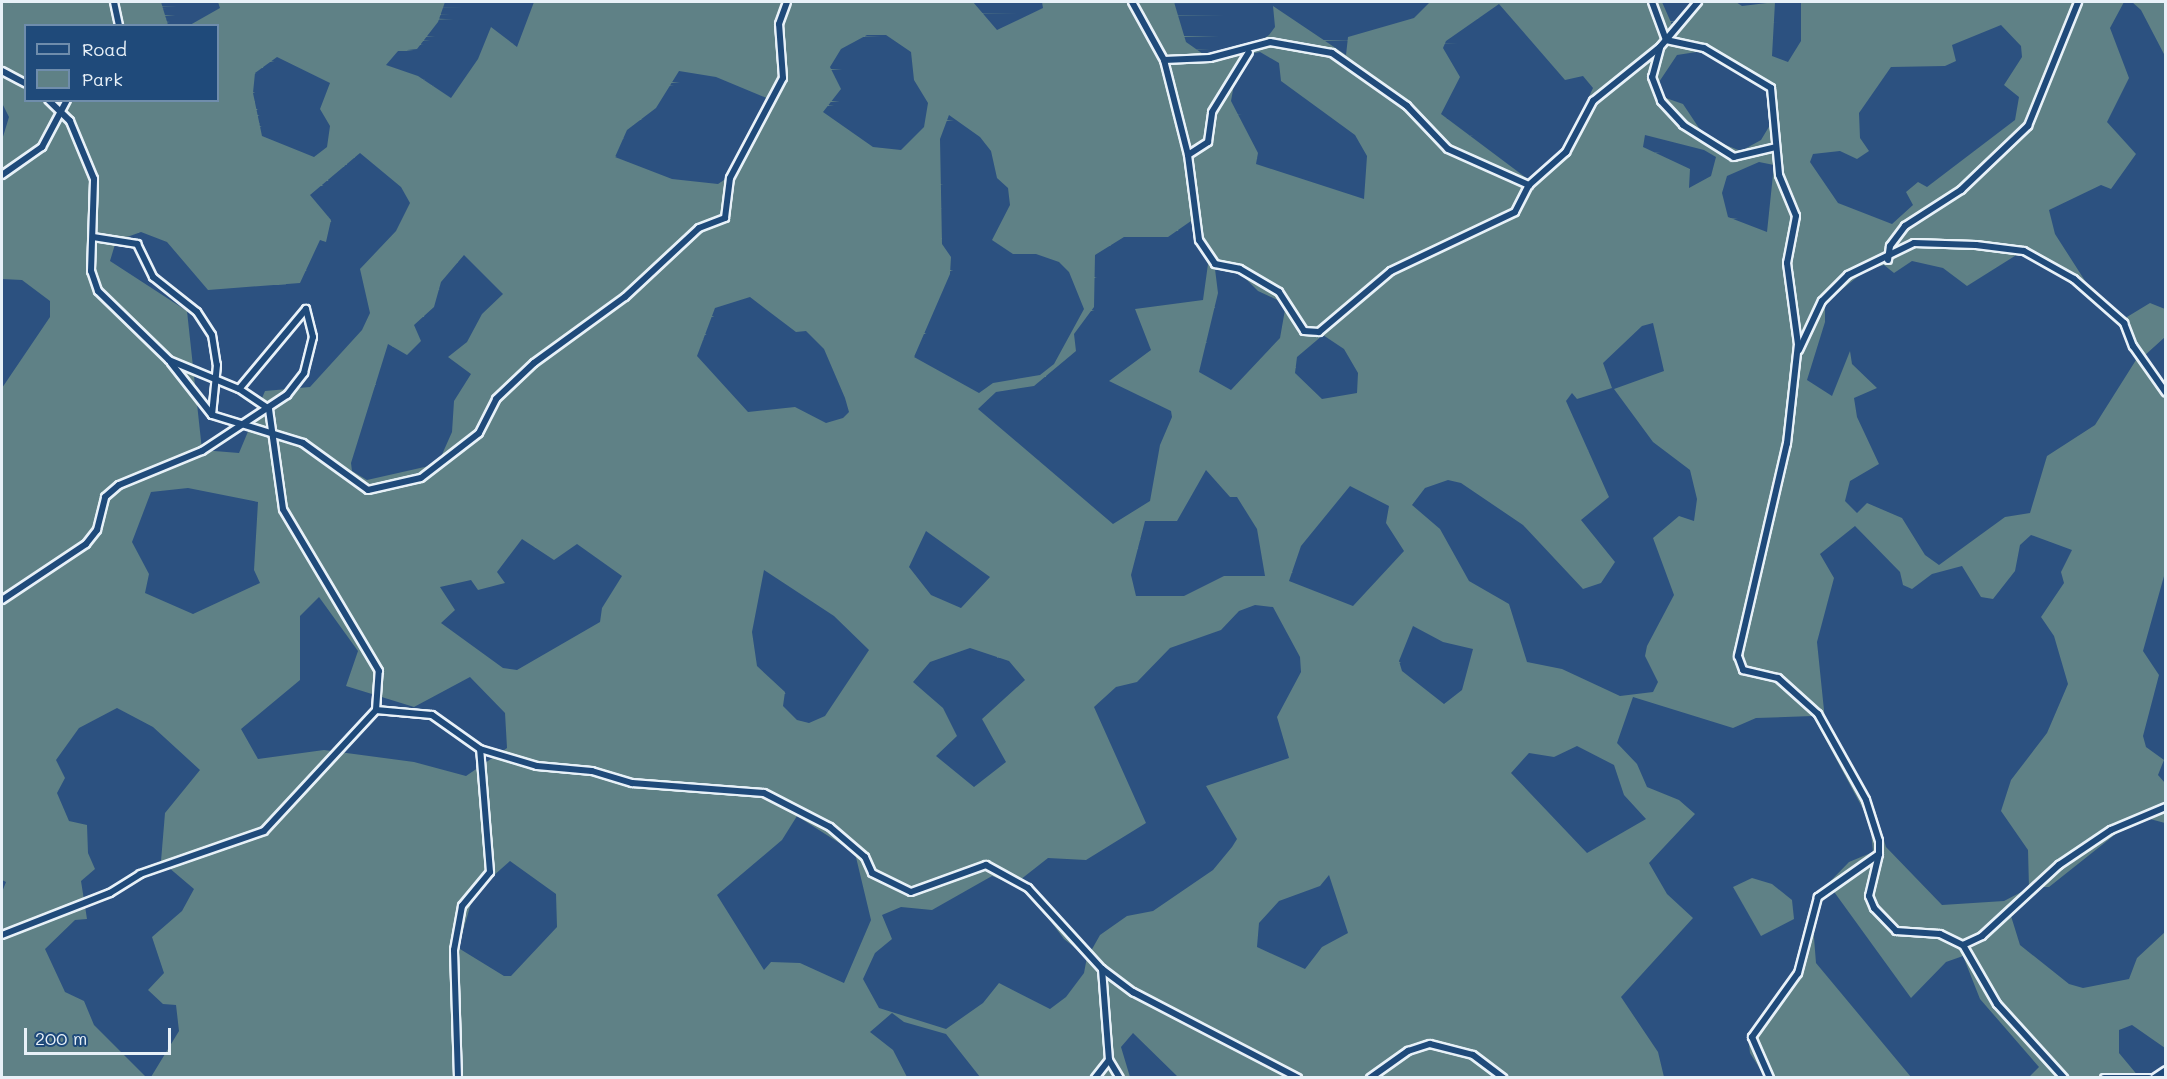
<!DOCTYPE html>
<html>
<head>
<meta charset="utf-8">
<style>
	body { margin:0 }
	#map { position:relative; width:2167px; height:1079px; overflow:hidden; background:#2c5180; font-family:Mali,sans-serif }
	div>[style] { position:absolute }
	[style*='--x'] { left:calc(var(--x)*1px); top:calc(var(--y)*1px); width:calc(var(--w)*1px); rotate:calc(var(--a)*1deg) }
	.green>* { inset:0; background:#5f8186 }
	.roads { filter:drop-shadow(2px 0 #e8f1f8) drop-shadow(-2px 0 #e8f1f8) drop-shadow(0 2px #e8f1f8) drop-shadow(0 -2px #e8f1f8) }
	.minor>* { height:6px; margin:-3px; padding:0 3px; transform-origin:3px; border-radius:3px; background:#1f4a7a }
	.tertiary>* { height:7px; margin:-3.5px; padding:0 3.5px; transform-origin:3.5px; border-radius:3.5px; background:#1f4a7a }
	span { translate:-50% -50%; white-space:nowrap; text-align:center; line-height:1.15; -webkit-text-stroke:4.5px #1f4a7a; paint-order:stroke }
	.frame { position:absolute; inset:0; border:3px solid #e8f1f8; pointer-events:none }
	.legend { position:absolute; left:24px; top:24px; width:195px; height:78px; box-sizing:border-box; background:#1f4a7a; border:2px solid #6f8dac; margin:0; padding:8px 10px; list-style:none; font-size:18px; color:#e8f1f8 }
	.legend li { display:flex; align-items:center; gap:12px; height:30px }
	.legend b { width:30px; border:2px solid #6f8dac }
	.scale { position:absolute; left:24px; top:1028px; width:147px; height:27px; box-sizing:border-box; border:3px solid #e8f1f8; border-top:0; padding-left:8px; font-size:18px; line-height:21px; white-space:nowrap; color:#e8f1f8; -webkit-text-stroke:4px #1f4a7a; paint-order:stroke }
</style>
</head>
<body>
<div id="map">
	<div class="green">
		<i style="clip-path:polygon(evenodd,2px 2px,161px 2px,168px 25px,26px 26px,26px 100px,218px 100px,218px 26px,190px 25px,220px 8px,218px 2px,445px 2px,438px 22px,417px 49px,398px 51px,386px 65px,418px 76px,451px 98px,478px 59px,491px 27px,517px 47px,534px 2px,973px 2px,997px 30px,1043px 8px,1042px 2px,1174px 2px,1186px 42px,1206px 56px,1251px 48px,1269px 35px,1275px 27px,1273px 6px,1346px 55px,1348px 37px,1414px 18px,1430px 2px,1662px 2px,1673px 27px,1694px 2px,1736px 2px,1742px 6px,1775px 2px,1772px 56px,1788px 62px,1801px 41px,1801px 2px,2124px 2px,2110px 28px,2129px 78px,2107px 122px,2136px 154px,2111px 189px,2101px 185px,2049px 210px,2055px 234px,2098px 301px,2122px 320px,2150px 303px,2165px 309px,2165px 337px,2144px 356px,2165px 389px,2166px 569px,2143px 651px,2159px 675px,2143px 736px,2146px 747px,2164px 760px,2158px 775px,2165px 783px,2165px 823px,2150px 819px,2117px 833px,2049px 887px,2040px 887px,2011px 916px,2020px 945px,2069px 984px,2083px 988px,2129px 979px,2137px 958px,2165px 932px,2165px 1048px,2132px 1025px,2119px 1030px,2119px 1053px,2139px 1077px,2029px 1077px,2039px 1067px,1980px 999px,1963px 956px,1946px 962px,1911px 998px,1832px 889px,1820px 899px,1813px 925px,1816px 963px,1911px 1077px,1765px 1077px,1750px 1053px,1748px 1036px,1797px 966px,1815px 897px,1849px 862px,1873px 852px,1870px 822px,1813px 716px,1756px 718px,1733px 728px,1633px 697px,1617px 743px,1637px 764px,1647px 787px,1679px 800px,1695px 814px,1649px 863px,1667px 894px,1693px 918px,1621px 997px,1658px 1052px,1664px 1077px,1178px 1077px,1133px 1033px,1121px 1047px,1130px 1077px,980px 1077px,946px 1034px,904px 1022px,892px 1013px,870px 1032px,893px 1050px,907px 1077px,151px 1077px,179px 1031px,176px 1005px,163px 1004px,148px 990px,164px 973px,152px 937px,182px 911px,194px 889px,161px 861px,165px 813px,200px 770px,153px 727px,117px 708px,79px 728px,56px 760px,65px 778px,57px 793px,69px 821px,87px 825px,88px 853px,95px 869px,81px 881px,87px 919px,75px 920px,45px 949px,65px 992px,84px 1001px,94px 1025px,146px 1077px,2px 1077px,2px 892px,6px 882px,2px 880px,2px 388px,50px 317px,50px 301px,22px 280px,2px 279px,2px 140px,9px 117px,2px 103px,2px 2px,1499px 4px,1565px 80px,1583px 76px,1593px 88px,1565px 148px,1529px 180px,1441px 114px,1460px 77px,1443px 48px,1446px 41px,1499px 4px,2px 2px,2001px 25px,2021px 46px,2022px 57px,2004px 85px,2019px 97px,2015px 120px,1927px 187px,1918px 182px,1906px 192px,1913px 205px,1892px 224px,1838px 203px,1810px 162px,1813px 154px,1840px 151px,1857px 159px,1869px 151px,1860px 138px,1859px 113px,1891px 67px,1945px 66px,1956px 61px,1952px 45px,2001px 25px,2px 2px,867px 35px,886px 35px,911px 52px,914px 80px,928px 103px,924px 127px,901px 150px,873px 147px,823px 112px,841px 89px,830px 67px,841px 49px,867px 35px,2px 2px,1703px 51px,1766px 88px,1770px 125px,1761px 140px,1741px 151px,1705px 137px,1683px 104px,1663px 97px,1657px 85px,1677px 55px,1703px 51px,2px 2px,1260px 52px,1279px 63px,1281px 81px,1355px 135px,1367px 156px,1364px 199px,1256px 164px,1258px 153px,1231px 101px,1235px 79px,1250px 54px,1260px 52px,2px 2px,277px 57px,330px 83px,320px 109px,330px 126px,327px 147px,314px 157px,262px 136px,253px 93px,255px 73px,277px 57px,2px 2px,679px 71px,716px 77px,769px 99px,727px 178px,718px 184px,672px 179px,615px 157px,627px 130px,656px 108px,679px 71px,2px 2px,949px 115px,980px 137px,991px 151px,997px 178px,1008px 188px,1010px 205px,992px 240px,1013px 254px,1036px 254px,1059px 262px,1069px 272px,1084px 309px,1054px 364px,1040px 375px,993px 383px,979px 393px,914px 357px,950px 274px,951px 257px,942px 244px,940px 139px,949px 115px,2px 2px,1645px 135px,1704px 150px,1716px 157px,1711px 176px,1689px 188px,1690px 169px,1643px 147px,1645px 135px,2px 2px,360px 153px,401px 187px,410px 203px,396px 231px,360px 269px,370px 313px,362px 330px,310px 387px,265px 391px,239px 453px,202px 450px,187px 311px,110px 261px,116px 241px,141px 232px,167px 242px,208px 290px,300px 283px,320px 240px,326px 242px,331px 220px,310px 195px,360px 153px,2px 2px,1759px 162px,1774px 165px,1767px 232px,1728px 217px,1722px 193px,1727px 176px,1759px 162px,2px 2px,1191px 221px,1208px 264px,1203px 300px,1135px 309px,1151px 350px,1109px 381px,1171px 411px,1172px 417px,1160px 445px,1150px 501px,1113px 524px,978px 409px,996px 392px,1034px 386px,1076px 351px,1074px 334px,1094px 307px,1095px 255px,1124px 237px,1168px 237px,1191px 221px,2px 2px,2018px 254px,2076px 283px,2128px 334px,2136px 360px,2095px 425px,2047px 456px,2030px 513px,2005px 517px,1939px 565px,1925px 555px,1902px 518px,1867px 503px,1857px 513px,1845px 501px,1850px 481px,1879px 464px,1857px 417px,1854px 398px,1877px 388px,1852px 364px,1850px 351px,1832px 396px,1807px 380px,1825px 322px,1825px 303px,1866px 270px,1884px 265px,1894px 273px,1912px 261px,1943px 268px,1967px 286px,2018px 254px,2px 2px,464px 255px,503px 294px,482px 314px,467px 342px,448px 357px,471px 374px,454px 401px,452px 432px,440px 459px,429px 466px,367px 480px,352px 471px,351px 463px,388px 344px,407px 355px,421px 341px,414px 325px,434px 307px,441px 282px,464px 255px,2px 2px,1215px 269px,1241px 274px,1258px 291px,1286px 304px,1280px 338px,1231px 390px,1199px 372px,1218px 293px,1215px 269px,2px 2px,750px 297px,796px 332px,806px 331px,824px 349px,845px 398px,849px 412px,843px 418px,826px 423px,795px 407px,748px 412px,697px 356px,715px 308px,750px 297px,2px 2px,1653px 323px,1664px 371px,1614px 389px,1653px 442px,1690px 470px,1697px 499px,1694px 521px,1679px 516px,1653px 538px,1674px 595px,1647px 646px,1645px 656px,1658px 682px,1653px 692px,1620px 696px,1562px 669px,1527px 662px,1509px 604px,1469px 581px,1440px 529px,1412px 505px,1425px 488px,1448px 480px,1461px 483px,1523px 525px,1583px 589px,1601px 583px,1615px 562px,1581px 520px,1609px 497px,1566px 401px,1572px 393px,1577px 399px,1612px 388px,1603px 363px,1642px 326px,1653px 323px,2px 2px,1323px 335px,1344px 349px,1358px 373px,1357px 393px,1322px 399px,1295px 373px,1297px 357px,1323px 335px,2px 2px,1206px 470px,1230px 497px,1237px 497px,1257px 529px,1265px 576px,1224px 576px,1184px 596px,1136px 596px,1131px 575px,1145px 521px,1177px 521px,1206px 470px,2px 2px,1350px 486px,1389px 506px,1386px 523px,1404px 551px,1353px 606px,1289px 581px,1301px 546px,1350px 486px,2px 2px,188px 488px,258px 502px,254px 570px,260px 583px,193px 614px,145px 593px,149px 574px,132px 542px,151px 492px,188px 488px,2px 2px,1855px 526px,1900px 572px,1903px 585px,1912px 589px,1932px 574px,1962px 566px,1981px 597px,1993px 599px,2015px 571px,2020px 545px,2031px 535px,2072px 550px,2061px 572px,2064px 583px,2041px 617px,2054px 636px,2068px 684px,2047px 733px,2011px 780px,2001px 811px,2028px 850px,2029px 888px,2004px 901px,1942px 905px,1886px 847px,1875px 810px,1825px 720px,1817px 642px,1834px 578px,1820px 554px,1855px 526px,2px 2px,926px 531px,990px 577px,961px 608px,931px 595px,909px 567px,926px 531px,2px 2px,522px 539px,554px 560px,577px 544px,622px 576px,602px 608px,600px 622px,517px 670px,503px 668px,441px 623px,455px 610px,440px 587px,471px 580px,478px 590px,505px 583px,497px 572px,522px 539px,2px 2px,764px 570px,834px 616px,869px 650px,825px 716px,809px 723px,797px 720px,783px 706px,785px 692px,757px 666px,752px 632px,764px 570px,2px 2px,319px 597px,358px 651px,346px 686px,414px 707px,470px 677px,505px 713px,507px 748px,466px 776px,414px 762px,324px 750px,258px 759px,241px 729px,300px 680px,300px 616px,319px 597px,2px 2px,1255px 605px,1273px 607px,1300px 657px,1301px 672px,1277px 717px,1289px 758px,1206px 786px,1237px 839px,1232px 847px,1213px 870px,1153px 911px,1127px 916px,1100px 935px,1091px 951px,1086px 949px,1020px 880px,1048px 858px,1086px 860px,1146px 823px,1094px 707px,1116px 687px,1137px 682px,1170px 648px,1221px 630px,1239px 611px,1255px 605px,2px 2px,1413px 626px,1443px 642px,1473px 649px,1462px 690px,1444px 704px,1402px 671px,1399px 661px,1413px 626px,2px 2px,970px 648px,1009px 661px,1025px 680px,982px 719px,1006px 762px,974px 787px,936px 756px,957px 736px,943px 708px,913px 682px,930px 662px,970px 648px,2px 2px,1577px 746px,1614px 765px,1624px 795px,1646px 819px,1587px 853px,1511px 773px,1529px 753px,1554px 757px,1577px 746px,2px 2px,797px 816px,855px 853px,871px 920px,844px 983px,800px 963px,771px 962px,764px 970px,717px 895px,782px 840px,797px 816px,2px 2px,510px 861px,556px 894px,557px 927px,511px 976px,504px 976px,460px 949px,460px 941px,474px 893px,510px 861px,2px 2px,1329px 875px,1348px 933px,1322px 947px,1305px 969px,1257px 947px,1259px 923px,1279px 901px,1320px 886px,1329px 875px,2px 2px,992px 876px,1027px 890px,1064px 939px,1087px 957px,1084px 973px,1066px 997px,1050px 1009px,999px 983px,983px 1003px,946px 1029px,879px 1008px,863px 979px,875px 953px,892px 939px,882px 915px,901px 907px,932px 910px,992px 876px)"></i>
		<i style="clip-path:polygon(2132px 2px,2165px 2px,2165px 56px,2141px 10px)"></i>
		<i style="clip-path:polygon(1752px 878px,1772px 884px,1792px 900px,1794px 919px,1761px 936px,1733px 887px)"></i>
	</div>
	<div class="roads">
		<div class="minor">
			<i style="--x:114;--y:2;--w:25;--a:78"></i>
			<i style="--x:1132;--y:2;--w:66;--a:61.1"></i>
			<i style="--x:1164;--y:60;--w:46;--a:-2.5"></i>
			<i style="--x:1210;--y:58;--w:62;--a:-14.9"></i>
			<i style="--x:1270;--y:42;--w:63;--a:10.1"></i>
			<i style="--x:1332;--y:53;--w:92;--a:35.2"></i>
			<i style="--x:1407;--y:106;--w:59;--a:46.4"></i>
			<i style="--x:1448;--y:149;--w:89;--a:24"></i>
			<i style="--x:1652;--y:2;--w:40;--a:69.8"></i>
			<i style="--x:1666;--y:40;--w:39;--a:12"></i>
			<i style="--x:1704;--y:48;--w:78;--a:30.8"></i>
			<i style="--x:1771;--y:88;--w:87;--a:84.7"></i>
			<i style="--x:1779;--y:175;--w:44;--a:67.5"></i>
			<i style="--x:1796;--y:216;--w:48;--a:100.8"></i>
			<i style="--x:1787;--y:263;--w:82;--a:82.3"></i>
			<i style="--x:1798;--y:344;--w:100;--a:96.3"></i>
			<i style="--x:1787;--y:443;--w:219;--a:103"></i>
			<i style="--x:1738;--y:656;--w:15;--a:70"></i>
			<i style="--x:1743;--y:670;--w:36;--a:13"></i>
			<i style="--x:1778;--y:678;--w:54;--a:42"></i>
			<i style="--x:1818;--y:714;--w:98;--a:60.8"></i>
			<i style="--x:1866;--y:800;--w:43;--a:72.4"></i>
			<i style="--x:1879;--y:841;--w:13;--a:90"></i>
			<i style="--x:1879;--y:854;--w:75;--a:144.8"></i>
			<i style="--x:1818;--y:897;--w:79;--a:104.7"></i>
			<i style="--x:1798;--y:973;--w:79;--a:125.7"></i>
			<i style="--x:1752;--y:1037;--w:45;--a:66.3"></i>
			<i style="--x:1660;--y:48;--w:30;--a:105"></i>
			<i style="--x:1652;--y:77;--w:26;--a:69"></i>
			<i style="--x:1661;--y:101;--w:33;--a:47"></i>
			<i style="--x:1683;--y:125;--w:60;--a:32.1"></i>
			<i style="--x:1734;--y:157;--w:43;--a:-13.4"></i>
			<i style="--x:1164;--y:60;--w:98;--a:75.8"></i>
			<i style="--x:1188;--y:155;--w:86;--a:82.6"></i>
			<i style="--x:1199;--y:240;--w:29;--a:56"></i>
			<i style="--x:1215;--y:264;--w:25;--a:11"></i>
			<i style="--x:1240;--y:269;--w:45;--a:30.5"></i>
			<i style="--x:1279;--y:292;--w:46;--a:57.3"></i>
			<i style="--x:1304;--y:331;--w:15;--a:4"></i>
			<i style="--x:1319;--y:332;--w:94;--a:-40.3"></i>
			<i style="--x:1391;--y:271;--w:137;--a:-25.4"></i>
			<i style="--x:1515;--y:212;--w:30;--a:-63"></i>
			<i style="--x:1529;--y:185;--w:50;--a:-41.7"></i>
			<i style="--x:1566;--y:152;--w:58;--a:-62.1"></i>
			<i style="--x:1593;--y:101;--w:86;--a:-38.9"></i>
			<i style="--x:1660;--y:47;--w:59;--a:-49.8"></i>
			<i style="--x:2;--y:71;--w:27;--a:28"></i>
			<i style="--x:1188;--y:155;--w:24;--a:-33"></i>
			<i style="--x:1208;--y:142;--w:30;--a:-82"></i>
			<i style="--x:1212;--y:112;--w:70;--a:-58.3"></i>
			<i style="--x:2;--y:175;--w:49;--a:-35"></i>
			<i style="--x:42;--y:147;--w:53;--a:-62"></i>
			<i style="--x:93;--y:237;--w:45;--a:9"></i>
			<i style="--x:137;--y:244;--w:37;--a:64"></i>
			<i style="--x:153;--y:277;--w:56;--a:38.5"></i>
			<i style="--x:197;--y:312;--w:27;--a:57"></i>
			<i style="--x:212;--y:335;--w:30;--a:81"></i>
			<i style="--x:217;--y:365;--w:50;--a:95.7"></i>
			<i style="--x:1888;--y:260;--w:14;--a:-82"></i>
			<i style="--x:1890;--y:246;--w:25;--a:-53"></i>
			<i style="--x:1905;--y:226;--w:67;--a:-32.7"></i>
			<i style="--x:1961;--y:190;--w:93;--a:-43.7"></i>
			<i style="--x:2028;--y:126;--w:134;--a:-68"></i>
			<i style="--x:1799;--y:350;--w:54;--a:-64.9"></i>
			<i style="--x:1822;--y:301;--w:37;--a:-45"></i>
			<i style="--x:1848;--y:275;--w:73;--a:-25.9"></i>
			<i style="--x:1914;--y:243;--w:62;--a:1.8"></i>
			<i style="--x:1976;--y:245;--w:48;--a:7.1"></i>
			<i style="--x:2024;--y:251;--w:57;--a:29.2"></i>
			<i style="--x:2074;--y:279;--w:67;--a:41.3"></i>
			<i style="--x:2124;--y:323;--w:25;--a:69"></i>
			<i style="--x:2133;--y:346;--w:57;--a:54.9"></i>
			<i style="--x:171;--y:363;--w:66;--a:51.7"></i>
			<i style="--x:212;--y:415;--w:95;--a:17.1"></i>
			<i style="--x:303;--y:443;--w:80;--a:35.9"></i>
			<i style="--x:368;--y:490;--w:54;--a:-12.8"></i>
			<i style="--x:421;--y:478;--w:73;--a:-37.8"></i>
			<i style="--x:479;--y:433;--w:38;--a:-63"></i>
			<i style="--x:496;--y:399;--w:52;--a:-43.5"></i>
			<i style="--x:534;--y:363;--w:112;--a:-36"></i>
			<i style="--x:625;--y:297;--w:101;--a:-43"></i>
			<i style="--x:699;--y:228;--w:28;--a:-21"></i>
			<i style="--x:725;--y:218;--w:40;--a:-82.9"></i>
			<i style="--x:730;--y:178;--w:113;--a:-62.1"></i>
			<i style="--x:783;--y:78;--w:54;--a:-94.2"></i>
			<i style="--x:779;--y:24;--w:23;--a:-70"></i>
			<i style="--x:2;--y:600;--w:101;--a:-33.7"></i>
			<i style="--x:86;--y:544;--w:18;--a:-52"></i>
			<i style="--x:97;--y:530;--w:34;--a:-76"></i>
			<i style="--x:105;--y:497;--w:18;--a:-41"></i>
			<i style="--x:119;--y:485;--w:90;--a:-22.3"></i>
			<i style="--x:202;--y:451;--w:102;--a:-33.4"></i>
			<i style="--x:287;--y:395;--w:28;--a:-52"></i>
			<i style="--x:304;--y:373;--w:37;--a:-76"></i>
			<i style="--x:313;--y:337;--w:29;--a:-104"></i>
			<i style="--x:306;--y:309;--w:104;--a:129.9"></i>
			<i style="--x:376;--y:710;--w:56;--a:5.1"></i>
			<i style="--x:432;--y:715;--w:59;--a:35.3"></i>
			<i style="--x:480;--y:749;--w:59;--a:16.6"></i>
			<i style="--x:537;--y:766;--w:55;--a:5.2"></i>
			<i style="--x:592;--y:771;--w:42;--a:16.7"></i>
			<i style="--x:632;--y:783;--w:132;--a:4.3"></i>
			<i style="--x:764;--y:793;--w:74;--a:27.3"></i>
			<i style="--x:830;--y:827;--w:46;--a:40.6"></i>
			<i style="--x:865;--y:857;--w:17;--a:66"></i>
			<i style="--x:872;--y:873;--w:43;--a:26"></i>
			<i style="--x:911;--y:892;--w:80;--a:-19.8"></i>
			<i style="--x:986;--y:865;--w:48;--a:28.7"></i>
			<i style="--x:1028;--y:888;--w:110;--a:47.6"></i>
			<i style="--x:1102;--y:969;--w:91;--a:85.6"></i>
			<i style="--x:1109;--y:1060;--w:23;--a:128"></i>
			<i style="--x:1879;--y:854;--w:43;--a:103.4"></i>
			<i style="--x:1869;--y:896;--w:13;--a:67"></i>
			<i style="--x:1874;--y:908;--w:32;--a:46"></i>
			<i style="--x:1896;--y:931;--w:44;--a:3.9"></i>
			<i style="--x:1940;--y:934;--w:25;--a:26"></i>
			<i style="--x:1963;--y:945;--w:68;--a:60"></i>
			<i style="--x:1997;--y:1004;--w:100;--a:47.8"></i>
			<i style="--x:2;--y:935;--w:116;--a:-21.3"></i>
			<i style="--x:110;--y:893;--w:36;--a:-32"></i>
			<i style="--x:140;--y:874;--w:131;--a:-19.1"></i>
			<i style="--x:264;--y:831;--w:165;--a:-47.2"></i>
			<i style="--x:376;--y:710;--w:39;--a:-86"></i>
			<i style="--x:379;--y:671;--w:188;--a:-120.7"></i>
			<i style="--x:283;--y:509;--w:101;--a:-98"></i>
			<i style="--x:269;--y:409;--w:36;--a:-146"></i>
			<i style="--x:239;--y:389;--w:76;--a:-157.5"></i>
			<i style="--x:169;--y:360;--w:99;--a:-135.8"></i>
			<i style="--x:98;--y:291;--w:21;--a:-109"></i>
			<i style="--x:91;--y:271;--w:92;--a:-88.1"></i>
			<i style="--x:94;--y:179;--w:63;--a:-112.5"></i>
			<i style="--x:70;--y:121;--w:30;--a:-136"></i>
			<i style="--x:1963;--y:945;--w:21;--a:-25"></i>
			<i style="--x:1982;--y:936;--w:105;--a:-42.7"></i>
			<i style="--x:2059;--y:865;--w:63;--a:-33.9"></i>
			<i style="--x:2111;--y:830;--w:60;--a:-22.7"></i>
			<i style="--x:1102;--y:969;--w:39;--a:37"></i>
			<i style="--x:1133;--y:992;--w:186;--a:27.5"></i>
			<i style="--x:1109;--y:1060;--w:21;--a:59"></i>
			<i style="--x:458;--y:1078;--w:128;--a:-91.8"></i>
			<i style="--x:454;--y:950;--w:45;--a:-79.7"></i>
			<i style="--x:462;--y:906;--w:44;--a:-50.5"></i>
			<i style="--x:490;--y:872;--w:123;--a:-94.6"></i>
			<i style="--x:1370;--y:1078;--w:47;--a:-35.4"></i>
			<i style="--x:1408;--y:1051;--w:23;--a:-18"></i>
			<i style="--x:1430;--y:1044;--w:44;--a:14.3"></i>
			<i style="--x:1473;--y:1055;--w:38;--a:37"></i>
			<i style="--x:2104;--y:1078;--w:45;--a:0"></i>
		</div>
		<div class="tertiary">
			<i style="--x:2154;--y:1078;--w:14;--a:-34"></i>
		</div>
	</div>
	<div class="frame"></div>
	<ul class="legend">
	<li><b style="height:8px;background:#1f4a7a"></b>Road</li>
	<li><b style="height:16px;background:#5f8186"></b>Park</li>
	</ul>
	<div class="scale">200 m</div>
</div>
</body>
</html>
